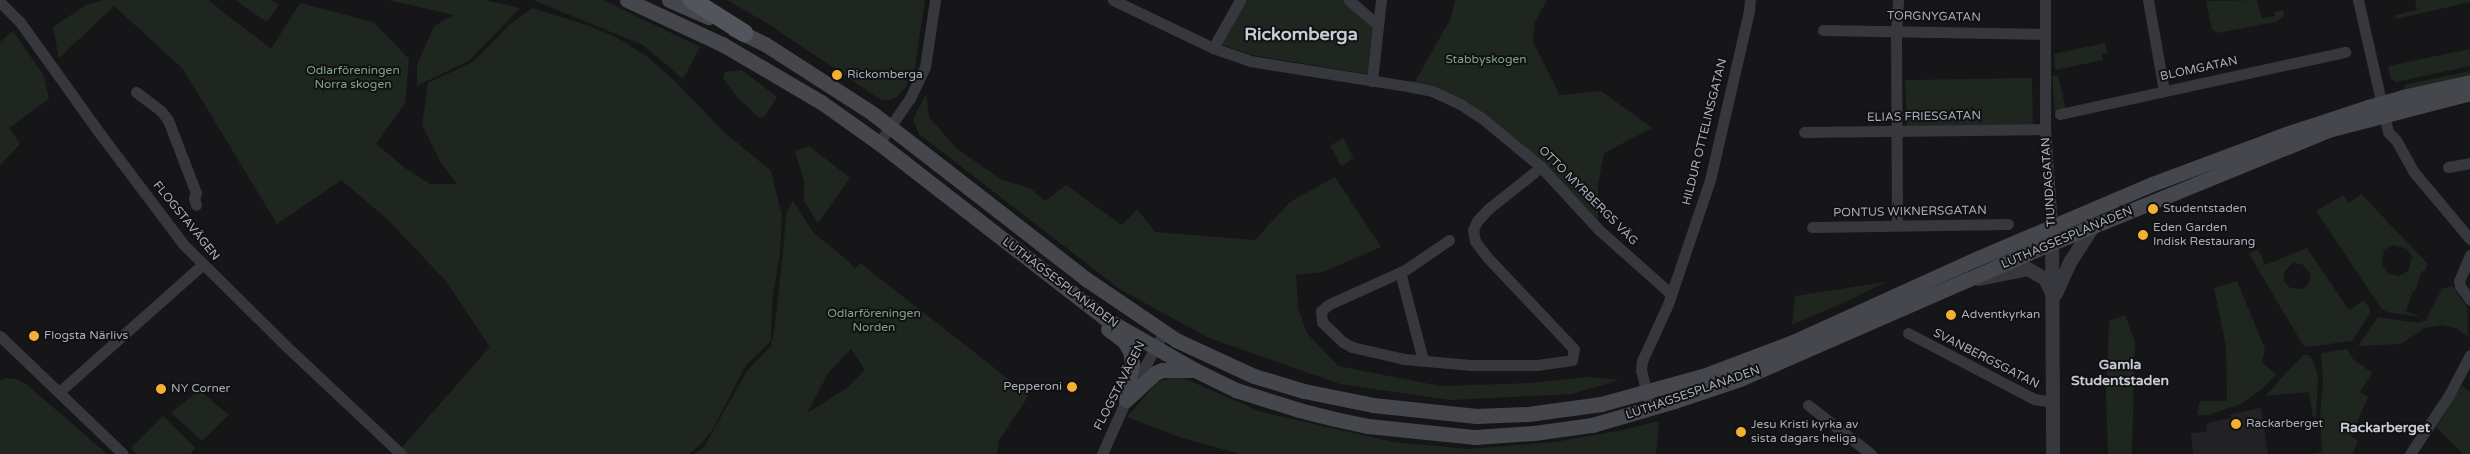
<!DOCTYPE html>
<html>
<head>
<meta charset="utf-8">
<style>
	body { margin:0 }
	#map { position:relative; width:2470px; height:454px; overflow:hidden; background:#161618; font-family:"Varela Round",sans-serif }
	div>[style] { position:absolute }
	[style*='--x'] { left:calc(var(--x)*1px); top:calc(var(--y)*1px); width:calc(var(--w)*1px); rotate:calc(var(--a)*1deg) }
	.built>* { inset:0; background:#222225 }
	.green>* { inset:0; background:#1e261f }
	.minor>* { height:11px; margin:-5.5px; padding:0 5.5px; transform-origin:5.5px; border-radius:5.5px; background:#37383d }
	.tertiary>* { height:14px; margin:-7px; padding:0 7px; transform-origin:7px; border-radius:7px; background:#37383d }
	.secondary>* { height:15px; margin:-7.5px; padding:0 7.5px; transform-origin:7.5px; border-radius:7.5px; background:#45474d }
	.primary>* { height:18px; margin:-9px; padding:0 9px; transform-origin:9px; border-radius:9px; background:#53555c }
	.dots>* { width:14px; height:14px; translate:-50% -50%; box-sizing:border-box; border:2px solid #111113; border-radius:50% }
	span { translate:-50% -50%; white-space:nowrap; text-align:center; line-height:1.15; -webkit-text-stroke:4px #111113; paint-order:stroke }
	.street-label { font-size:12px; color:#a8adb8 }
	.park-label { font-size:12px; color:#7fa381 }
	.poi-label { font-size:12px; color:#a8adb8 }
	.left { translate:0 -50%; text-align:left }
	.right { translate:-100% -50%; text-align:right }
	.neighbourhood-label { font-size:14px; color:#c9ccd4; font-weight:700 }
	.district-label { font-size:18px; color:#c9ccd4; font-weight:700 }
</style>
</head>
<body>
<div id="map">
	<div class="built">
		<i style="clip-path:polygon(2261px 408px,2268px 454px,2193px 454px,2191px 433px,2206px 432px,2207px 423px,2231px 418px,2231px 414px)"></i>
	</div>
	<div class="green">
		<i style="clip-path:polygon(103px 0,208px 0,271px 49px,300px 3px,373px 22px,409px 59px,405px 103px,376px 144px,405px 168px,430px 184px,457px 184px,441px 163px,422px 125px,428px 83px,473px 62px,509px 25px,532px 8px,587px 25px,616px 37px,648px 57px,677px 83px,722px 130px,771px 171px,782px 216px,780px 253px,772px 302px,771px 341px,746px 365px,713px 429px,702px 443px,689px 454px,396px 454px,490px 347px,445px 280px,384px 216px,341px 180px,277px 224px,183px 69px,114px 6px,59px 58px,53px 27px,86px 5px)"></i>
		<i style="clip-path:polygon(235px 0,271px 0,279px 5px,267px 22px)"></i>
		<i style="clip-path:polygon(388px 0,485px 0,520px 8px,470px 60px,417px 86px,417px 65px,434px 26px,454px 15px)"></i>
		<i style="clip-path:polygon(533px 0,603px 0,700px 47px,683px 79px,643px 45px)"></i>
		<i style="clip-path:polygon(727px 0,925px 0,915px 67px,906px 87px,897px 97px,891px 100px,881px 100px,770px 25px)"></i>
		<i style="clip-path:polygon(1240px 0,1350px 0,1378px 25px,1373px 75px,1252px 55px,1217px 43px)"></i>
		<i style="clip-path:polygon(1455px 0,1547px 0,1535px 22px,1533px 42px,1560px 95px,1601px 91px,1652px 128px,1604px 153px,1598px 185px,1598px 229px,1483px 119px,1412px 87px,1451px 18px)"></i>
		<i style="clip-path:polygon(2257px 0,2262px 18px,2275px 16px,2274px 12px,2283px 10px,2282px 4px,2284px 16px,2276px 22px,2217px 33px,2212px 29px,2206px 1px)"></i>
		<i style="clip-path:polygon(2415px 0,2470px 0,2470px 2px,2396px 19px,2395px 15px,2417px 10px)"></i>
		<i style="clip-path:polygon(13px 31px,44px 76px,49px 99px,9px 128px,20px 144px,0 165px,0 42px)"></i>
		<i style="clip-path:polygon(2105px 43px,2108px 53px,2102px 54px,2103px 60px,2055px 70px,2054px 54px)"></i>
		<i style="clip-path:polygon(2470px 49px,2470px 66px,2396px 82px,2391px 79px,2388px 66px)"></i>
		<i style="clip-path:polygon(742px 70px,777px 97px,764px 117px,758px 117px,738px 98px,723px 78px,725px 72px)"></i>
		<i style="clip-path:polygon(2470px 71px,2470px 75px,2405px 90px,2404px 85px)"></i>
		<i style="clip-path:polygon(2058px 75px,2066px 110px,2055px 112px,2052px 76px)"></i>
		<i style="clip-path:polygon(2032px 78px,2033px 125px,1907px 126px,1905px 80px)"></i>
		<i style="clip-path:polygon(926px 94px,929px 117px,956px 148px,1002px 180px,1030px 188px,1045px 201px,1066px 185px,1122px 225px,1137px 209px,1155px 232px,1255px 240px,1290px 202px,1335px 177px,1381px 247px,1323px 272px,1296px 275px,1298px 308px,1307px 333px,1338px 366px,1440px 386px,1530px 383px,1589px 377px,1619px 380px,1572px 394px,1450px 400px,1340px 384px,1209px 338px,1121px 290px,919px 134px,913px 119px)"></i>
		<i style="clip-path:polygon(1343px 138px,1354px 158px,1341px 166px,1330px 146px)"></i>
		<i style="clip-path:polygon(809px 146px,850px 178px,818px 223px,804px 201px,804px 181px,795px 151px)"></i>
		<i style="clip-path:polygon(evenodd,2361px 194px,2428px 264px,2425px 271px,2422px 271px,2415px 291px,2413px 291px,2406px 311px,2421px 317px,2387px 312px,2381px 308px,2316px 211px,2343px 195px,2349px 203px,2361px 194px,2393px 245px,2407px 249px,2412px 257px,2408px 271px,2399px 276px,2389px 274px,2382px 264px,2384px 250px,2393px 245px)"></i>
		<i style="clip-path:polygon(evenodd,793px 201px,813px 232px,849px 262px,855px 269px,860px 263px,1029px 395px,998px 442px,997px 454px,694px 454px,704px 447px,747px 371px,771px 346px,775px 326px,787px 211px,793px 201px,851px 349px,865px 370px,847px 388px,807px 413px,829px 372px,851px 349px)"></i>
		<i style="clip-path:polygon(evenodd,2307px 248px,2349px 310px,2363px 301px,2370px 308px,2370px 314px,2352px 341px,2307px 347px,2303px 345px,2249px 254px,2258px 249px,2265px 265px,2307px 248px,2293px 263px,2302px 264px,2311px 274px,2309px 283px,2303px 289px,2290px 288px,2284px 281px,2284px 272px,2293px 263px)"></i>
		<i style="clip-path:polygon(2237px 281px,2265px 349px,2262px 362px,2276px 375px,2263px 388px,2241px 404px,2208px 415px,2197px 415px,2200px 401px,2227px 401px,2226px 346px,2214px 288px)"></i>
		<i style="clip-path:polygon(1886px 282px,1845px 302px,1792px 325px,1795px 296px)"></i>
		<i style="clip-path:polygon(2452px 286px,2467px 307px,2468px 337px,2456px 328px,2441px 325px,2425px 328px,2401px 344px,2358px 346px,2378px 317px,2418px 323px,2425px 321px,2442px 289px)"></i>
		<i style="clip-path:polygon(2125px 315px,2135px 342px,2132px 454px,2108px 454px,2106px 396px,2109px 321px)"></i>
		<i style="clip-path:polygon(2347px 349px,2352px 358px,2372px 373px,2360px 392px,2368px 397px,2351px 436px,2358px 440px,2353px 454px,2311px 454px,2322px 452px,2320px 415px,2323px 381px,2321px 353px)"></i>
		<i style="clip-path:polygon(2303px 355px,2309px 355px,2314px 363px,2318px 377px,2316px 417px,2313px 417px,2309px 392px,2265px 396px)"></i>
		<i style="clip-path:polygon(1179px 376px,1261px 412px,1393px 442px,1469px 449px,1554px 442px,1618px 431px,1659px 421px,1656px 454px,1240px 454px,1182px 438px,1127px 417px,1157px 382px)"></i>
		<i style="clip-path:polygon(5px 378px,17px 379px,26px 384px,107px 454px,0 454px,0 380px)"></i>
		<i style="clip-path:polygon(2462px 385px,2470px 392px,2470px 454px,2463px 454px,2436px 427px)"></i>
		<i style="clip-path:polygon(199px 390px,229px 415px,202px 441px,171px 413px)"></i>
		<i style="clip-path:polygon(163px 416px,196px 448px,190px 454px,136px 454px,131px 448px)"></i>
	</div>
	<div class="minor">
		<i style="--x:1113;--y:0;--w:111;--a:25.6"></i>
		<i style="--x:1213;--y:48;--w:39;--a:19"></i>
		<i style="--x:1250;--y:61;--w:164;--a:9.1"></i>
		<i style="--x:1412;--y:87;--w:20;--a:11"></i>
		<i style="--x:1432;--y:91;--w:31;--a:25"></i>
		<i style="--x:1460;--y:104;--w:27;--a:33"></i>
		<i style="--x:1483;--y:119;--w:75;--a:39.6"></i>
		<i style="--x:1541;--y:167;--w:84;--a:47.4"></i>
		<i style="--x:1598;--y:229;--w:98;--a:41.7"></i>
		<i style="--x:1349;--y:0;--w:38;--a:41"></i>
		<i style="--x:2045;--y:0;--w:129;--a:90"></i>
		<i style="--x:2045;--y:129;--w:98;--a:85.9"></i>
		<i style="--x:2148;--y:0;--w:92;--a:80"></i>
		<i style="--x:2358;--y:0;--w:135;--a:77.2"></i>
		<i style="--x:2388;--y:132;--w:11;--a:45"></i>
		<i style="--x:2396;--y:140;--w:35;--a:61"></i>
		<i style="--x:2413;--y:171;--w:89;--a:50"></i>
		<i style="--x:0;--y:2;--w:28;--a:45"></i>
		<i style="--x:20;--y:22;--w:139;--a:54.4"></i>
		<i style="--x:101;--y:135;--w:136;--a:53"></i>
		<i style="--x:183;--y:244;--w:145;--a:44.7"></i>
		<i style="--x:286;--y:346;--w:158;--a:43.2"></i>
		<i style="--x:1823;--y:30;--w:221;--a:1"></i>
		<i style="--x:1213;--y:48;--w:55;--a:-60.6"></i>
		<i style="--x:1372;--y:81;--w:81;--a:-83.7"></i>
		<i style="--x:136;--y:92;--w:31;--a:37"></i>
		<i style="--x:161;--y:111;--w:11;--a:52"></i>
		<i style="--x:168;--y:120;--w:78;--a:69"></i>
		<i style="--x:196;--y:193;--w:5;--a:112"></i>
		<i style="--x:194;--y:198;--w:7;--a:74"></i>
		<i style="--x:2060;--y:114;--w:292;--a:-12.3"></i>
		<i style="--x:1804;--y:132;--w:241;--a:-0.7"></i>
		<i style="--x:879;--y:143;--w:55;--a:-55.4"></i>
		<i style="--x:910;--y:98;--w:34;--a:-64"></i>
		<i style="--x:925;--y:67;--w:68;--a:-81.5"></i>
		<i style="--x:2448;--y:167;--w:22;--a:-10"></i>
		<i style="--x:1897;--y:225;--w:195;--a:-90.3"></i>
		<i style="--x:1896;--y:30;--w:30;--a:-86"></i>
		<i style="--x:1812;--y:227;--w:196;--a:-0.9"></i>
		<i style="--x:1449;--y:240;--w:53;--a:145.7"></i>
		<i style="--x:1405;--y:270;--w:85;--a:155.6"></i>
		<i style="--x:1328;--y:305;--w:9;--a:139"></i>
		<i style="--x:1321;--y:311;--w:11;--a:85"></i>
		<i style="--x:1322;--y:322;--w:29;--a:44"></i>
		<i style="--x:1343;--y:342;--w:10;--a:29"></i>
		<i style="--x:1352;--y:347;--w:53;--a:13"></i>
		<i style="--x:1404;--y:359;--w:67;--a:5.1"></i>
		<i style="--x:1471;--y:365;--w:66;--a:0"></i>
		<i style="--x:1537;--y:365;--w:35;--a:-8"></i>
		<i style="--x:1572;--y:360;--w:11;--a:-80"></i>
		<i style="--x:1574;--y:349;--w:127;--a:-133.4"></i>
		<i style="--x:1487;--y:257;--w:20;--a:-127"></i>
		<i style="--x:1475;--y:241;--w:11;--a:-100"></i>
		<i style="--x:1473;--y:230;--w:10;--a:-66"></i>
		<i style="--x:1477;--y:221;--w:16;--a:-47"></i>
		<i style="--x:1488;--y:209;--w:68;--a:-38.4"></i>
		<i style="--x:2470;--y:255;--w:28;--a:113"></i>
		<i style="--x:2459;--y:281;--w:5;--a:79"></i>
		<i style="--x:2460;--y:286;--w:17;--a:54"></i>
		<i style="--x:1400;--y:272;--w:91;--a:75.4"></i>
		<i style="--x:1908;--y:333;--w:142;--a:27.6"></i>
		<i style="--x:2034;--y:399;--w:19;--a:9"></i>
		<i style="--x:0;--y:336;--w:170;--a:43.8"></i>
		<i style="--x:59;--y:392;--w:191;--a:-41.6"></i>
		<i style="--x:1808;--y:405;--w:80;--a:37.9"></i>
		<i style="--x:1651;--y:409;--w:40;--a:-104.4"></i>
		<i style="--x:1641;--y:370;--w:9;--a:-84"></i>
		<i style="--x:1642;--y:361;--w:63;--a:-65.5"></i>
		<i style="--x:1668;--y:304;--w:131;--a:-71.3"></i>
		<i style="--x:1710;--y:180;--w:173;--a:-77"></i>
		<i style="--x:1749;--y:11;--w:11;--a:-85"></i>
		<i style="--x:1102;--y:454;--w:59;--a:-66"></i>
		<i style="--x:1126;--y:400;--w:78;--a:-60.8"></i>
		<i style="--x:2410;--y:454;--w:71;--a:-56.5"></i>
		<i style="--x:2449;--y:395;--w:45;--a:-62.3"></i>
	</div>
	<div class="tertiary">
		<i style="--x:2052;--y:232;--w:222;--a:89.7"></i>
		<i style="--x:1979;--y:279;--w:50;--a:-11.5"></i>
		<i style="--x:2028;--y:269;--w:20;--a:30"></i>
		<i style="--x:2045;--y:279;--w:16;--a:63"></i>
		<i style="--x:2056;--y:294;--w:36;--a:-66"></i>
		<i style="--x:2071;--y:261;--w:40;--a:-57.1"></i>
	</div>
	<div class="secondary">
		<i style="--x:627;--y:0;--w:105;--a:24.9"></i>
		<i style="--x:722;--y:44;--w:115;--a:30.4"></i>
		<i style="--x:821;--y:102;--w:71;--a:35.3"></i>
		<i style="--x:879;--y:143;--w:287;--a:37.8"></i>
		<i style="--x:1106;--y:319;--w:103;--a:29.8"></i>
		<i style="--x:1195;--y:370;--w:46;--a:26"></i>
		<i style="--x:1236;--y:390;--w:66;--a:17.6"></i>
		<i style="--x:1299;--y:410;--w:37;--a:14"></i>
		<i style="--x:1335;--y:419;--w:34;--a:12"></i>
		<i style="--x:1368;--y:426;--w:108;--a:5.9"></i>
		<i style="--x:1475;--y:437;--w:59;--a:-3.9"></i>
		<i style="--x:1534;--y:433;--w:59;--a:-7.9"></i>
		<i style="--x:1592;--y:425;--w:86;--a:-16.1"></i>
		<i style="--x:1675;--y:401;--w:69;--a:-18.7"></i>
		<i style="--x:1740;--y:379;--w:324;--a:-23.6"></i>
		<i style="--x:2037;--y:249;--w:314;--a:-22.2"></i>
		<i style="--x:2328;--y:130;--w:147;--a:-14.6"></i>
		<i style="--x:669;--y:0;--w:43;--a:23.6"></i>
		<i style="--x:734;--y:29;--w:34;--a:26"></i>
		<i style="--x:765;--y:44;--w:127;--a:32.8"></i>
		<i style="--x:872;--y:113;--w:271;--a:37.8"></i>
		<i style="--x:1086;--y:279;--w:109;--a:34.1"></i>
		<i style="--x:1176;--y:340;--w:86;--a:24.8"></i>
		<i style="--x:1254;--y:376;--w:52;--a:16.7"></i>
		<i style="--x:1304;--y:391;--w:70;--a:11.5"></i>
		<i style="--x:1373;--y:405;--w:104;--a:6.1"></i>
		<i style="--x:1476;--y:416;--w:52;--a:-2.2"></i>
		<i style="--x:1528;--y:414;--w:74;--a:-7.8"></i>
		<i style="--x:1601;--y:404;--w:106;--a:-15.4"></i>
		<i style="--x:1703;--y:376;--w:98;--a:-20.8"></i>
		<i style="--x:1795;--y:341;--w:199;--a:-24.4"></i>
		<i style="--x:1976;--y:259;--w:191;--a:-23.1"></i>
		<i style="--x:2152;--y:184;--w:143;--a:-20.5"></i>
		<i style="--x:2286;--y:134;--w:86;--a:-18.2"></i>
		<i style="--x:2368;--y:107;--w:35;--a:-16"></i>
		<i style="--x:2402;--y:97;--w:70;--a:-12.4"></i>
		<i style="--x:1108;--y:329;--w:20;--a:37"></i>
		<i style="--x:1124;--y:341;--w:12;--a:59"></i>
		<i style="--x:1130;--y:351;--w:12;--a:81"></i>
		<i style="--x:1132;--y:363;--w:37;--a:99"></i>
		<i style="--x:1126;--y:400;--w:40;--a:-43"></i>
		<i style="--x:1155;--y:373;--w:8;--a:-23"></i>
		<i style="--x:1162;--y:370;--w:29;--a:0"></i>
	</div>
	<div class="primary">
		<i style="--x:692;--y:0;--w:62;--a:32.4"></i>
	</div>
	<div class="dots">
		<i style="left:837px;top:75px;background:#f2b134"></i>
		<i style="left:2153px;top:209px;background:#f2b134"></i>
		<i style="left:2143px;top:235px;background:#f2b134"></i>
		<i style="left:1951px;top:315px;background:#f2b134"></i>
		<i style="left:34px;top:336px;background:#f2b134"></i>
		<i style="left:1072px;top:387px;background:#f2b134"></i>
		<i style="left:161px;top:389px;background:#f2b134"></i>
		<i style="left:2236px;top:424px;background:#f2b134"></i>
		<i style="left:1741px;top:432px;background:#f2b134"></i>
	</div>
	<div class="street-label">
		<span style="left:1934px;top:17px;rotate:1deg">TORGNYGATAN</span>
		<span style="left:2199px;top:69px;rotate:-12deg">BLOMGATAN</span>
		<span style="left:1924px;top:117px;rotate:-1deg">ELIAS FRIESGATAN</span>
		<span style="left:1705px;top:132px;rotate:-76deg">HILDUR OTTELINSGATAN</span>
		<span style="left:2049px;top:182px;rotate:-94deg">TIUNDAGATAN</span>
		<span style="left:1588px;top:196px;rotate:45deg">OTTO MYRBERGS VÄG</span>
		<span style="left:1910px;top:212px;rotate:-1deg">PONTUS WIKNERSGATAN</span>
		<span style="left:186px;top:221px;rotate:51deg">FLOGSTAVÄGEN</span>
		<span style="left:2067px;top:238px;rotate:-23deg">LUTHAGSESPLANADEN</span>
		<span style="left:1060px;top:283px;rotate:37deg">LUTHAGSESPLANADEN</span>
		<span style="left:1986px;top:359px;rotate:27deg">SVANBERGSGATAN</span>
		<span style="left:1120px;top:386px;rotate:-63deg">FLOGSTAVÄGEN</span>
		<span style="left:1693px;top:393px;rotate:-19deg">LUTHAGSESPLANADEN</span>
	</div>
	<div class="park-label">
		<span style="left:1486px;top:60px">Stabbyskogen</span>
		<span style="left:353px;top:78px">Odlarföreningen<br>Norra skogen</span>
		<span style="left:874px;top:321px">Odlarföreningen<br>Norden</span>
	</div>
	<div class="poi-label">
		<span class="left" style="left:847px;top:75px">Rickomberga</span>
		<span class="left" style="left:2163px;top:209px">Studentstaden</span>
		<span class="left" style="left:2153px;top:235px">Eden Garden<br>Indisk Restaurang</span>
		<span class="left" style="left:1961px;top:315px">Adventkyrkan</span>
		<span class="left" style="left:44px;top:336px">Flogsta Närlivs</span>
		<span class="right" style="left:1062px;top:387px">Pepperoni</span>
		<span class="left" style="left:171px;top:389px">NY Corner</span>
		<span class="left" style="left:2246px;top:424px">Rackarberget</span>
		<span class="left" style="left:1751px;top:432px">Jesu Kristi kyrka av<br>sista dagars heliga</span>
	</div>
	<div class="neighbourhood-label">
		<span style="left:2120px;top:373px">Gamla<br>Studentstaden</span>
		<span style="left:2385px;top:428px">Rackarberget</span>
	</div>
	<div class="district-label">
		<span style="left:1301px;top:34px">Rickomberga</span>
	</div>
</div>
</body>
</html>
